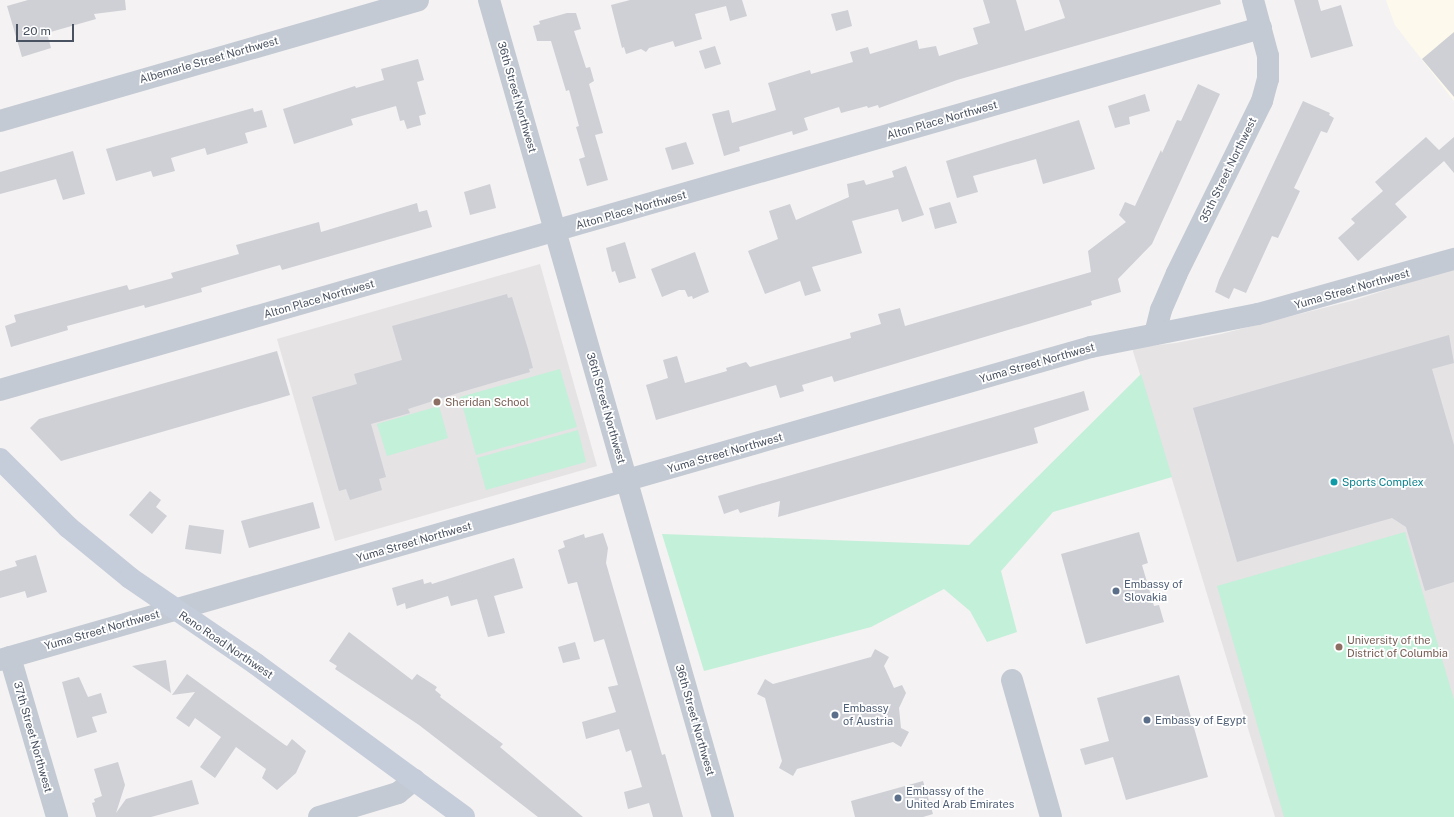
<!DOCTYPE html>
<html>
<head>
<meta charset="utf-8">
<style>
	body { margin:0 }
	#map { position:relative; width:1454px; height:817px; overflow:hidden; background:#f4f2f2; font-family:"Public Sans",sans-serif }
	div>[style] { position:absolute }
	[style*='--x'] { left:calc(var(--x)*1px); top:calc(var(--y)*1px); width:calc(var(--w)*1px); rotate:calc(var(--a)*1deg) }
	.commercial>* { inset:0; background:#fdfaed }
	.education>* { inset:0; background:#e5e3e4 }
	.green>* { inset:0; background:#c2f0d9 }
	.building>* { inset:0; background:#ced0d6 }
	.minor>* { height:22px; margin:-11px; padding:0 11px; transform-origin:11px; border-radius:11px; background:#c3cad3 }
	.tertiary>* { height:22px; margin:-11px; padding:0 11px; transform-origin:11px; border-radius:11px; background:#c3cad3 }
	.secondary>* { height:22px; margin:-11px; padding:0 11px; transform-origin:11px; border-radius:11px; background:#c5ccda }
	.dots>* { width:11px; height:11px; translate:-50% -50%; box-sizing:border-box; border:2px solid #fff; border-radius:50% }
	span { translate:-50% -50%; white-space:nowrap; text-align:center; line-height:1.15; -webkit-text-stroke:3.5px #fff; paint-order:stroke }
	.street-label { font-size:11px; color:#495260 }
	.education-label { font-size:11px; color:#785e54 }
	.left { translate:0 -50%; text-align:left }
	.culture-label { font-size:11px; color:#0d838f }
	.service-label { font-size:11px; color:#4e5e75 }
	.scale { position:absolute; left:16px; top:24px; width:58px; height:18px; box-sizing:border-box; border:2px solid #495260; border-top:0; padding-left:5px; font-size:12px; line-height:14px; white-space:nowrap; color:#495260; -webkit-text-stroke:3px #fff; paint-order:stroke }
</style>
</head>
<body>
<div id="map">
	<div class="commercial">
		<i style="clip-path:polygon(1386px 0,1454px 0,1454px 101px,1395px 25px)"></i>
	</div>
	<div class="education">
		<i style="clip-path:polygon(540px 264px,597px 466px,335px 541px,277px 339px)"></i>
		<i style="clip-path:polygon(1454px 268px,1454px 817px,1275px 817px,1132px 348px,1176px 343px,1221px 334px,1355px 300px)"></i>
	</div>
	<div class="green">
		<i style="clip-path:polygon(560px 369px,577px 427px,476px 455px,460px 397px)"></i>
		<i style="clip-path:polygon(1141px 374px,1172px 477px,1053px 512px,1001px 571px,1017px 632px,987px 642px,970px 611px,944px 589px,871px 627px,704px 671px,662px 534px,969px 545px)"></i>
		<i style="clip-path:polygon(439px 406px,448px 438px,387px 456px,377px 424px)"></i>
		<i style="clip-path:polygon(578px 430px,586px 462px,486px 490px,477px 458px)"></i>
		<i style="clip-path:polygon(1405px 532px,1454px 700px,1454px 817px,1284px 817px,1217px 586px)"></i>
	</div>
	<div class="building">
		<i style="clip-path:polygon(28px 0,125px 0,126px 10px,94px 14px,96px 19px,47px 33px,51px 48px,22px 57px,7px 6px)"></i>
		<i style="clip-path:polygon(630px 0,742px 0,747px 16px,730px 21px,726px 6px,695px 14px,702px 39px,675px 47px,673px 41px,649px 48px,646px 52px,641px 49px,626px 54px,624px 47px,622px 48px,611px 5px)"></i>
		<i style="clip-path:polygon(983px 0,1016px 0,1025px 31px,1065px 18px,1059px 0,1220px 0,1221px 4px,957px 80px,879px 108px,878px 105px,868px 108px,867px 106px,841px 113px,839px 107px,804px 118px,808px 130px,793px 135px,792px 131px,739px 147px,740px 151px,724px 156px,712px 114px,729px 110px,732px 123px,776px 110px,768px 83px,810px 70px,811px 74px,853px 62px,850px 52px,868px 47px,870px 54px,917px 40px,919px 49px,936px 46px,939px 56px,978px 44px,973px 28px,990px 23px)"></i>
		<i style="clip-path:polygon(1294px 0,1318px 0,1321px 11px,1341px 5px,1353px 46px,1311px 58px)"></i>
		<i style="clip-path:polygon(848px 10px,852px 26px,836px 31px,831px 14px)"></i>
		<i style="clip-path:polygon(567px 13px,576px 13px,581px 29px,574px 31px,586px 68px,590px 67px,594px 81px,589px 84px,603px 133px,595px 135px,608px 180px,587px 186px,579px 159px,585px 157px,576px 127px,579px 126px,569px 90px,566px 91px,551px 41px,537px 41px,533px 26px,540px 24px,539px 21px)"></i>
		<i style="clip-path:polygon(1454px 32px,1454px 97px,1422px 59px)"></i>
		<i style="clip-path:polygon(715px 46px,721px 64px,705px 69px,699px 51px)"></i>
		<i style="clip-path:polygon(418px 59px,424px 80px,417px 82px,426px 114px,419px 116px,421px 125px,407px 129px,404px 120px,400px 121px,396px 106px,351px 119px,353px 125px,294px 144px,283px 109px,355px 86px,356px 88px,384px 80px,381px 69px)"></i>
		<i style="clip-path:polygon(1198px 84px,1220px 94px,1152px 244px,1118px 279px,1121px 292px,1091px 301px,1092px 305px,834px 382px,832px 376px,802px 385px,804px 391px,780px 398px,776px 385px,656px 420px,646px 385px,668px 378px,663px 360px,677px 356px,685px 383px,727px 371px,726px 368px,746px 362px,750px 367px,851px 338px,850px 333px,881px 324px,878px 314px,900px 308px,905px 326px,1091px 272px,1088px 251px,1126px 222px,1119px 215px,1125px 202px,1135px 206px,1161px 150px,1162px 153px,1177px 120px,1181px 121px)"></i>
		<i style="clip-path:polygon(1145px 94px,1150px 111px,1129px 117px,1130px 124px,1115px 128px,1108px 106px)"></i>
		<i style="clip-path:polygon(1303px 101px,1330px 113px,1329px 115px,1334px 118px,1327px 133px,1321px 131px,1294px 188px,1300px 191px,1278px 238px,1272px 236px,1246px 293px,1234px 288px,1229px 299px,1215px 292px,1219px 280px)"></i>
		<i style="clip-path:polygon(253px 108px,254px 112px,262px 110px,267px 127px,245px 133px,248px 143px,207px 155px,205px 148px,171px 158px,175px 171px,153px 177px,151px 171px,116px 181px,106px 149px)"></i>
		<i style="clip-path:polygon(1079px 120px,1095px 169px,1043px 184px,1036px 159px,973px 176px,978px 192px,957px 198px,946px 161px)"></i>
		<i style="clip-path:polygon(1426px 137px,1439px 150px,1454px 137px,1454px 173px,1444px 161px,1395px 204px,1407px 217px,1358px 261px,1338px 238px,1355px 223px,1351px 219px,1383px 191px,1375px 182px)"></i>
		<i style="clip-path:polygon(686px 142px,694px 164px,672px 170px,665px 148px)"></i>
		<i style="clip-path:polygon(73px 151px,85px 194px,63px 200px,56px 179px,0 194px,0 172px)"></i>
		<i style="clip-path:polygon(906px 166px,924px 215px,902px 222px,898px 209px,852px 221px,862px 253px,812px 267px,821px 291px,805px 296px,800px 281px,765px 294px,748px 251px,778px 239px,769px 211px,790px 204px,796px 220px,849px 197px,847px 184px,864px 180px,866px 185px,894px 177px,892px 171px)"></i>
		<i style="clip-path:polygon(490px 184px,496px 208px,470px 215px,464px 192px)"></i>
		<i style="clip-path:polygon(950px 202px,957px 223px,935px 229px,929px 208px)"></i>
		<i style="clip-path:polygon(417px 203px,419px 212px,427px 210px,432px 227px,282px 270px,280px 265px,201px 288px,202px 292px,145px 308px,144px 305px,67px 326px,68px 330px,11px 347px,5px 326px,16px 322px,14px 315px,127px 285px,129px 290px,173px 278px,171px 273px,239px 254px,236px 245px,319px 222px,321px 232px)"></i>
		<i style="clip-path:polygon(625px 242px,636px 278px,619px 283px,615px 271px,612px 272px,606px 248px)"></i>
		<i style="clip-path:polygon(695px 252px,709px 292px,693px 299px,692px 296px,688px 297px,685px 290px,679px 290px,662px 297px,651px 269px)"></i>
		<i style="clip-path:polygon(507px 294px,508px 298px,512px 297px,528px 349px,533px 368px,529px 369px,530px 372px,458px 393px,408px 409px,410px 413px,371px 424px,386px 477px,379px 479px,382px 490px,350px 500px,346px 489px,339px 491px,312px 397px,357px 384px,354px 374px,402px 360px,392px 326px)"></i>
		<i style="clip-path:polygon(1449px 335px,1454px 363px,1432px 369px,1454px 445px,1454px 582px,1425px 591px,1406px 527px,1392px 518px,1237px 562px,1193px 408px)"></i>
		<i style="clip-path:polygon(277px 351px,290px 395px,61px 461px,30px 428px,39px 419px)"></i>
		<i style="clip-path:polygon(1084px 391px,1089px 410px,1034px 428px,1038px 443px,778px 517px,780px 501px,740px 513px,738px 509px,724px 514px,718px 496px)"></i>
		<i style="clip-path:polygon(150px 491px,161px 500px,156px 507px,167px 516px,152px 534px,129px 515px)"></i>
		<i style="clip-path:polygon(313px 502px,320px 528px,249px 548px,241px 521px)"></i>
		<i style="clip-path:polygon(189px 525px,224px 530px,221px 554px,185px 549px)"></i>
		<i style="clip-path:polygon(1139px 532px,1148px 563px,1142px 565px,1154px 606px,1159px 605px,1164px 622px,1086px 644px,1061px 554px)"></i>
		<i style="clip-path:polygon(603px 533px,608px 548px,606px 563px,614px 591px,662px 755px,665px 754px,683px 817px,653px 817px,649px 803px,628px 809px,624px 792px,642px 787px,631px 750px,626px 752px,619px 729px,586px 739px,582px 722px,616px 712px,608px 687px,618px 685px,604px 639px,594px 642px,577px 582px,568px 584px,558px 550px,565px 547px,563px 541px,584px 534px,585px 538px)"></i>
		<i style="clip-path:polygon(36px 555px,47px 592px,27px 598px,25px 591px,0 598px,0 571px,17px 566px,15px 561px)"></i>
		<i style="clip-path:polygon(514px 558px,523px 588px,494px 596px,505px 633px,488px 637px,477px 599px,451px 606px,448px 596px,406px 609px,405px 603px,397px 606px,392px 588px,423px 579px,424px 584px,431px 582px,432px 584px)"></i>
		<i style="clip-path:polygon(349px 632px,412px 680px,417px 674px,437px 687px,435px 690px,441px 695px,440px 697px,503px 744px,500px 747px,583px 817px,538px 817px,419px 725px,335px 669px,337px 666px,329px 661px)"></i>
		<i style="clip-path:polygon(575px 642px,580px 659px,563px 663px,558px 647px)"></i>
		<i style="clip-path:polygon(875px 649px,889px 657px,884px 666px,894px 688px,902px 685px,906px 693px,899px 708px,901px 728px,909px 732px,901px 747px,893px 742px,797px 769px,793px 776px,779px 768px,782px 761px,765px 698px,757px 694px,765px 679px,773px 684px,871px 657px)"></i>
		<i style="clip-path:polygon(166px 660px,171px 693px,132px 666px)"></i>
		<i style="clip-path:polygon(187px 674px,285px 745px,287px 746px,292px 739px,306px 751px,296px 773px,277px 790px,262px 778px,266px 769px,236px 747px,215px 778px,200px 767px,221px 737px,195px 718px,189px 727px,176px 718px,195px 692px,172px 695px)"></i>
		<i style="clip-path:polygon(1179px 675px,1208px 777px,1126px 800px,1113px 757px,1085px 765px,1080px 749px,1109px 741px,1097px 698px)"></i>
		<i style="clip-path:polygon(79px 677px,88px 697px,101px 693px,107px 713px,92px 717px,97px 732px,77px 738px,62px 682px)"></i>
		<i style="clip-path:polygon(118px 762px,125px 785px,116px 813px,126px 799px,192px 780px,199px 804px,151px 817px,96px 817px,92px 803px,95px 802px,94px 799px,102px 796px,94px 769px)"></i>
		<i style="clip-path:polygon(923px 781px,933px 814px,923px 817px,855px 817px,851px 801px)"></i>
	</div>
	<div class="minor">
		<i style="--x:489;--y:0;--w:850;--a:74.02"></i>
		<i style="--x:1155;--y:334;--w:25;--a:-76"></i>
		<i style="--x:1161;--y:310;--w:40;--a:-66.6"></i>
		<i style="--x:1177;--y:273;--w:192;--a:-63.7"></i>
		<i style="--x:1262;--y:101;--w:23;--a:-75"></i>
		<i style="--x:1268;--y:79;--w:23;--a:-90"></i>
		<i style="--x:1268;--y:56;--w:58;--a:-105"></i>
		<i style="--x:0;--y:390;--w:1312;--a:-16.02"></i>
		<i style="--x:10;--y:657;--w:167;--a:73.6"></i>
		<i style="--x:0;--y:660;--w:1135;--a:-16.01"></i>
		<i style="--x:1091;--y:347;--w:170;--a:-11.2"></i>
		<i style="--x:1258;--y:314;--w:204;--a:-15.7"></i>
		<i style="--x:1012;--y:680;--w:142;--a:74.1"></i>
		<i style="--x:319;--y:817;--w:83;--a:-16.9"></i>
		<i style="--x:398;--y:793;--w:21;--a:-39"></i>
	</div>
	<div class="tertiary">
		<i style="--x:0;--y:121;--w:435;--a:-16.1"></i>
	</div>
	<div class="secondary">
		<i style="--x:0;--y:459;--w:96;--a:45"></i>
		<i style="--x:68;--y:527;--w:80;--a:39.4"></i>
		<i style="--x:130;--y:578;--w:153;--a:34.3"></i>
		<i style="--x:256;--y:664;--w:258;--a:36.3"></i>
	</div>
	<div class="dots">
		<i style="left:437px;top:402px;background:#8d6e63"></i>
		<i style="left:1334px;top:482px;background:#0f9aa8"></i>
		<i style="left:1116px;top:591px;background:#5c6f8a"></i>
		<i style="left:1339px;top:647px;background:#8d6e63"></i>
		<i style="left:835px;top:715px;background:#5c6f8a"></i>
		<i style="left:1147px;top:720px;background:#5c6f8a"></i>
		<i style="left:898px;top:798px;background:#5c6f8a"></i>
	</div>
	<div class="street-label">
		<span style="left:209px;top:60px;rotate:-16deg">Albemarle Street Northwest</span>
		<span style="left:517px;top:97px;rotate:74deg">36th Street Northwest</span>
		<span style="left:942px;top:120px;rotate:-16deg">Alton Place Northwest</span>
		<span style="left:1228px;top:170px;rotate:-64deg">35th Street Northwest</span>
		<span style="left:631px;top:210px;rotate:-16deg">Alton Place Northwest</span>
		<span style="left:1352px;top:289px;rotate:-16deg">Yuma Street Northwest</span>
		<span style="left:319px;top:299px;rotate:-16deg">Alton Place Northwest</span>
		<span style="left:1037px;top:363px;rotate:-16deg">Yuma Street Northwest</span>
		<span style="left:606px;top:408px;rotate:74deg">36th Street Northwest</span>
		<span style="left:725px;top:453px;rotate:-16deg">Yuma Street Northwest</span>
		<span style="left:414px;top:542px;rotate:-16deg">Yuma Street Northwest</span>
		<span style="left:102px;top:630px;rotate:-16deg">Yuma Street Northwest</span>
		<span style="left:226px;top:645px;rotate:34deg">Reno Road Northwest</span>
		<span style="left:695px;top:720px;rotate:74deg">36th Street Northwest</span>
		<span style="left:33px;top:737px;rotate:74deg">37th Street Northwest</span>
	</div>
	<div class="education-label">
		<span class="left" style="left:445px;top:402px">Sheridan School</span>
		<span class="left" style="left:1347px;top:647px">University of the<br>District of Columbia</span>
	</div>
	<div class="culture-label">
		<span class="left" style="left:1342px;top:482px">Sports Complex</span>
	</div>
	<div class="service-label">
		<span class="left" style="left:1124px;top:591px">Embassy of<br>Slovakia</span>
		<span class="left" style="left:843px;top:715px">Embassy<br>of Austria</span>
		<span class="left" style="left:1155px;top:720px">Embassy of Egypt</span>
		<span class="left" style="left:906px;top:798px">Embassy of the<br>United Arab Emirates</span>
	</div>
	<div class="scale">20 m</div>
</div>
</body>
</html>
